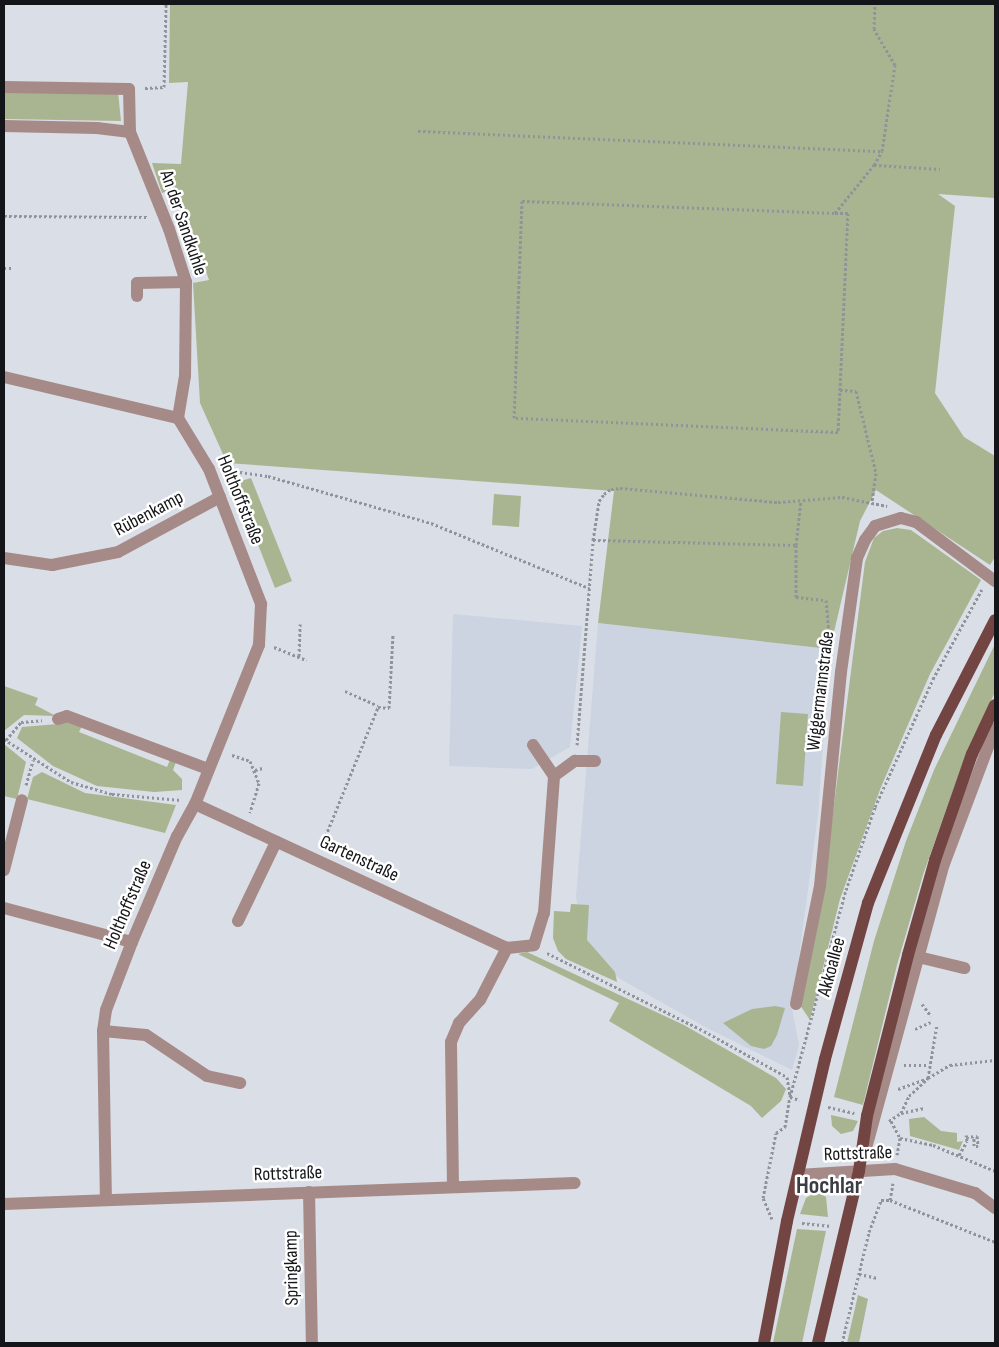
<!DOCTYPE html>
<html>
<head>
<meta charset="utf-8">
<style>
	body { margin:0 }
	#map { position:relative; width:999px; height:1347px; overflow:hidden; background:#dadee6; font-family:"Sofia Sans Condensed",sans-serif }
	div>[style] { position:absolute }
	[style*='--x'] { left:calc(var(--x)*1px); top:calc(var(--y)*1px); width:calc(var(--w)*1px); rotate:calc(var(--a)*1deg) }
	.built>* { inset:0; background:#ccd4e2 }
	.green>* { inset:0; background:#a8b590 }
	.path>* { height:3px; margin-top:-1.5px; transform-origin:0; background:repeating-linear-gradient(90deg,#909399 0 2.5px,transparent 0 5px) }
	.minor>* { height:12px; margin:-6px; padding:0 6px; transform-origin:6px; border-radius:6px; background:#a68a87 }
	.major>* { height:12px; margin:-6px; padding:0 6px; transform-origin:6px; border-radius:6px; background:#734542 }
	span { translate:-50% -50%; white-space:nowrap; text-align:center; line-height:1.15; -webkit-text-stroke:5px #fff; paint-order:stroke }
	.street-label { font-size:19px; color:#141518 }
	.district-label { font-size:24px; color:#3a3d43; font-weight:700 }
	.frame { position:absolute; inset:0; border:5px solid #141518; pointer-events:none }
</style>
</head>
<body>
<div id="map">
	<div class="built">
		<i style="clip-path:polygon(453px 614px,582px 626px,570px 747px,532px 769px,449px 766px)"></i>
		<i style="clip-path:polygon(598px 623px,830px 649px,818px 815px,792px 1009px,799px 1045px,792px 1070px,707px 1028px,585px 959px,576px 897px)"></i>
	</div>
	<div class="green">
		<i style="clip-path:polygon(170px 4px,995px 4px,995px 198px,938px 194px,955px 206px,935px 393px,964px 437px,995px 456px,995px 557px,990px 565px,876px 490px,860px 521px,830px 649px,598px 623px,614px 491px,227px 463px,200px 403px,193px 283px,209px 280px,177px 188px,162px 193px,152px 163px,181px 164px,188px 82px,169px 83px)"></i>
		<i style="clip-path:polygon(4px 90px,118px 92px,121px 121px,4px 119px)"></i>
		<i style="clip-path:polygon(251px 478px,292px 581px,275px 588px,234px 483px)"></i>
		<i style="clip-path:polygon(494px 494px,521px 496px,519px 527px,492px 525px)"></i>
		<i style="clip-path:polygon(897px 528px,911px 530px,981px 580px,930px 674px,881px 787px,840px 899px,810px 1020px,800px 1005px,825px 875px,865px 562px,874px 538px,883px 531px)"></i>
		<i style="clip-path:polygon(995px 644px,995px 692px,962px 765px,923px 875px,897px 965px,863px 1105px,834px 1097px,874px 941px,906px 841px,934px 770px)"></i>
		<i style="clip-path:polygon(4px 686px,38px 698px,35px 705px,56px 716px,24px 715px,4px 731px)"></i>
		<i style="clip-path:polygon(781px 712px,808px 714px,803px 786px,776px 784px)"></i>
		<i style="clip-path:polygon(65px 720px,82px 726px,79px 732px,167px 767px,170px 760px,176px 762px,173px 770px,182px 779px,182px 790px,154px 792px,97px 786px,53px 766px,17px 738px,22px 727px,58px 724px)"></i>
		<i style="clip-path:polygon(4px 744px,26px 762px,17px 799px,4px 796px)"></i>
		<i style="clip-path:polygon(42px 772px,85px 793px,176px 805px,165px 833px,27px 799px,33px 777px)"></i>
		<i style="clip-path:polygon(571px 904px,589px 905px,587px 940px,615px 972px,617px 982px,566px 959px,558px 951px,553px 938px,554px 911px,570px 912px)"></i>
		<i style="clip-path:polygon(527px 952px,684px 1025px,776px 1078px,786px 1089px,781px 1101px,762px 1118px,751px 1106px,609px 1021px,619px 1003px,518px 954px)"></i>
		<i style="clip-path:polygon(775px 1006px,785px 1008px,777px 1035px,771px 1046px,764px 1049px,751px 1046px,723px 1023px,752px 1009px)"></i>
		<i style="clip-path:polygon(831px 1115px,858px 1121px,853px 1131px,841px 1134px,832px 1126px)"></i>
		<i style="clip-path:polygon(924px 1117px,941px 1131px,957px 1133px,957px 1142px,963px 1141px,959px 1150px,910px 1136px,909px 1119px)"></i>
		<i style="clip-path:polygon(818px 1191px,826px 1197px,828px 1217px,800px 1214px,806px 1198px)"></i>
		<i style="clip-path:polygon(797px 1229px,826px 1231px,802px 1343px,773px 1343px)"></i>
		<i style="clip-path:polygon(858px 1295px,868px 1299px,859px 1343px,847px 1343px)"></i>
	</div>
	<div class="path">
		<i style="--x:145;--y:88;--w:19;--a:-3"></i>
		<i style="--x:164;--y:87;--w:83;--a:-88.6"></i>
		<i style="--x:418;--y:131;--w:464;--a:2.5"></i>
		<i style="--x:874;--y:165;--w:16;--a:-60"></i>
		<i style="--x:882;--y:151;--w:87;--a:-81.4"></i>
		<i style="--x:895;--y:65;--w:42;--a:-120.3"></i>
		<i style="--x:874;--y:29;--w:25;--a:-88"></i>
		<i style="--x:835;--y:213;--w:13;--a:0"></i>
		<i style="--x:848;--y:213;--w:219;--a:92.6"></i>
		<i style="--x:838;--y:432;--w:324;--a:-177.5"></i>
		<i style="--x:514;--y:418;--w:217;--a:-87.9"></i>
		<i style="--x:522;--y:201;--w:313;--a:2.2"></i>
		<i style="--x:835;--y:213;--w:62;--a:-50.9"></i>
		<i style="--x:874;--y:165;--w:66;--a:3.5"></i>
		<i style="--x:4;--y:216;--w:144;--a:0.4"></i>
		<i style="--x:4;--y:268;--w:10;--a:0"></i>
		<i style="--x:840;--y:390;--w:16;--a:4"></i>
		<i style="--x:856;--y:391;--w:84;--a:76.3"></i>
		<i style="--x:876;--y:473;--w:29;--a:98"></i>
		<i style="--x:225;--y:470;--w:43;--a:7.9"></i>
		<i style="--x:268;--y:476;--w:170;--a:16.1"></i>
		<i style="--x:431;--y:523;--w:171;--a:22.4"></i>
		<i style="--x:593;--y:540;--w:203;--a:1.4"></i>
		<i style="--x:796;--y:545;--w:45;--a:-83.7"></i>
		<i style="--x:796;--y:545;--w:52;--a:90"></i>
		<i style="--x:796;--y:597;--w:30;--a:6"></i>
		<i style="--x:826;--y:600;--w:37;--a:85"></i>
		<i style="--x:274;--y:647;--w:35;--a:22"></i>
		<i style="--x:299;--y:656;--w:32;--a:-88"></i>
		<i style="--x:345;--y:691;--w:36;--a:24"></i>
		<i style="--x:4;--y:739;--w:80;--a:32.7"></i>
		<i style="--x:71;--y:782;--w:43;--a:16.3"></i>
		<i style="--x:112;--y:794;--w:69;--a:5"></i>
		<i style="--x:6;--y:740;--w:23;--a:-50"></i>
		<i style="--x:21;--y:722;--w:21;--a:-5"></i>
		<i style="--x:577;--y:745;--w:206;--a:-85.5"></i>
		<i style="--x:593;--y:540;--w:39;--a:-81"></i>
		<i style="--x:599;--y:501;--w:9;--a:-54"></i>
		<i style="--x:604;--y:494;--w:9;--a:-36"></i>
		<i style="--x:611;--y:489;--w:9;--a:-6"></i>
		<i style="--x:620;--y:488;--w:159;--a:5.1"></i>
		<i style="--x:778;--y:502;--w:64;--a:-4.5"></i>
		<i style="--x:842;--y:497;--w:46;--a:11.3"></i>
		<i style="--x:232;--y:755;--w:19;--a:18"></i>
		<i style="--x:250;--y:761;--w:24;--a:68"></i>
		<i style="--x:259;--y:783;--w:31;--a:107"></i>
		<i style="--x:255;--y:770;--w:8;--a:-14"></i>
		<i style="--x:26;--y:785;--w:26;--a:-74"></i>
		<i style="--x:322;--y:845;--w:149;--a:-67.9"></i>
		<i style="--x:378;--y:707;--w:11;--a:5"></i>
		<i style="--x:389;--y:708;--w:74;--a:-86.9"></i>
		<i style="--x:547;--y:953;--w:175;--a:26.4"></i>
		<i style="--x:704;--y:1031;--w:95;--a:29"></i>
		<i style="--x:787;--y:1077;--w:20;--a:81"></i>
		<i style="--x:790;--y:1097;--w:10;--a:17"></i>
		<i style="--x:922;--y:1004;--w:15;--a:53"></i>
		<i style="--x:915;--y:1029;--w:17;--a:-24"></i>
		<i style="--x:904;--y:1065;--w:25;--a:0"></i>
		<i style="--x:898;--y:1089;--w:32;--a:-20"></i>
		<i style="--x:928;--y:1078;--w:54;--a:-80.4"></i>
		<i style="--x:828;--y:1107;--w:27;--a:13"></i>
		<i style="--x:901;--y:1113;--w:24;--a:-12"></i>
		<i style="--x:889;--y:1121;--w:14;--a:-34"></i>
		<i style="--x:901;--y:1113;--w:19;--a:-65"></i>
		<i style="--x:909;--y:1096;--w:26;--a:-43"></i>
		<i style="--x:928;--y:1078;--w:26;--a:-31"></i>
		<i style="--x:950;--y:1065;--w:45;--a:-6.3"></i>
		<i style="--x:891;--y:1121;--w:19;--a:62"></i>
		<i style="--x:900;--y:1138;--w:17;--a:100"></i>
		<i style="--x:966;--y:1137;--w:11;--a:-5"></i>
		<i style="--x:977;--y:1136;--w:10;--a:84"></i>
		<i style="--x:978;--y:1146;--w:4;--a:180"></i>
		<i style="--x:974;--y:1146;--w:8;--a:-90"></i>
		<i style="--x:900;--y:1138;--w:34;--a:12"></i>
		<i style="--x:933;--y:1145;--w:67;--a:22.8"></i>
		<i style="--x:959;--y:1155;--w:16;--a:-60"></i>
		<i style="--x:967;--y:1141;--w:6;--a:-99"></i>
		<i style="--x:890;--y:1200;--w:113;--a:21.8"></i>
		<i style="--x:772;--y:1219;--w:23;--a:-113"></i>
		<i style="--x:763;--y:1198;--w:66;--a:-78.7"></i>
		<i style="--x:776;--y:1133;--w:11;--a:-34"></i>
		<i style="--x:785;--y:1127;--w:30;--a:-81"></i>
		<i style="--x:790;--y:1097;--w:214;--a:-74.9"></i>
		<i style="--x:846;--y:890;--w:88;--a:-70.7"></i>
		<i style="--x:875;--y:807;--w:141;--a:-65.6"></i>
		<i style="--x:933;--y:679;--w:102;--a:-61.4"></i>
		<i style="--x:802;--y:1223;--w:29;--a:6"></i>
		<i style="--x:859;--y:1274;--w:19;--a:12"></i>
		<i style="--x:842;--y:1343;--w:114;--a:-76.3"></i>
		<i style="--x:869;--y:1232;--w:34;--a:-69"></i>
		<i style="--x:881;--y:1200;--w:9;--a:0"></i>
		<i style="--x:890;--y:1200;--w:17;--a:-80"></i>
	</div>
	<div class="minor">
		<i style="--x:4;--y:87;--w:125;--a:0.9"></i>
		<i style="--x:129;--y:89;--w:43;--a:88.7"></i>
		<i style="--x:4;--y:126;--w:93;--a:1.2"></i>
		<i style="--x:97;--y:128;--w:33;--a:7"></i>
		<i style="--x:130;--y:132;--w:105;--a:68.1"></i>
		<i style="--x:169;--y:229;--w:56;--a:72.2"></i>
		<i style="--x:186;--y:282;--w:94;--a:90.6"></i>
		<i style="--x:185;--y:376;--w:43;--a:99.5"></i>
		<i style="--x:137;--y:296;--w:13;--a:-90"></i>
		<i style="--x:137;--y:283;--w:49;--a:-1.2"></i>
		<i style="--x:4;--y:377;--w:179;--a:13.3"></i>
		<i style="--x:178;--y:418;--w:60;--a:58.7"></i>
		<i style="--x:209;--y:469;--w:145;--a:68.9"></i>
		<i style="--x:261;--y:604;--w:41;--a:92.8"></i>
		<i style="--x:259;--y:645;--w:171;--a:111.9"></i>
		<i style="--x:195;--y:804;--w:37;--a:119"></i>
		<i style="--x:177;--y:836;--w:115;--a:113"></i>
		<i style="--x:132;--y:942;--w:73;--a:110.9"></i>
		<i style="--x:106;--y:1010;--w:21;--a:98"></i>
		<i style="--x:103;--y:1031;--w:169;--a:89"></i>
		<i style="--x:4;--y:558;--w:49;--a:8.3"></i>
		<i style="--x:52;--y:565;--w:67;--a:-11.1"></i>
		<i style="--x:118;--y:552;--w:116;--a:-28.3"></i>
		<i style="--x:58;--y:719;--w:9;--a:-18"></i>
		<i style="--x:67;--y:716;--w:151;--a:20.6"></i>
		<i style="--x:533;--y:745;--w:37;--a:56"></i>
		<i style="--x:195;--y:804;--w:344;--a:24.8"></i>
		<i style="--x:507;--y:948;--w:27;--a:-6"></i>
		<i style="--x:534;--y:945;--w:34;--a:-73"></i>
		<i style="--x:544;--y:913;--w:137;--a:-85.8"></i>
		<i style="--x:554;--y:776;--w:26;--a:-36"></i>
		<i style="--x:575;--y:761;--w:20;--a:0"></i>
		<i style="--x:4;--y:870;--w:72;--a:-75.6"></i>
		<i style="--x:4;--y:908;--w:132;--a:14.9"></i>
		<i style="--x:238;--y:921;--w:88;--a:-64.3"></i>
		<i style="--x:910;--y:955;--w:56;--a:13.5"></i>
		<i style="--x:796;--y:1004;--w:120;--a:-78.5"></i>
		<i style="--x:820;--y:886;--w:215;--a:-84.4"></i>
		<i style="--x:841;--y:672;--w:115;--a:-82"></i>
		<i style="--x:857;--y:558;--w:20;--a:-66"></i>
		<i style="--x:865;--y:540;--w:17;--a:-54"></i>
		<i style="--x:875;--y:526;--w:27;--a:-17"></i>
		<i style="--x:901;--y:518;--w:16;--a:15"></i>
		<i style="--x:916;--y:522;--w:99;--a:36.8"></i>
		<i style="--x:103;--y:1031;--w:43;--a:5.3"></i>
		<i style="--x:146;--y:1035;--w:73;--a:33.9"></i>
		<i style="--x:207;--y:1076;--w:34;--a:12"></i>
		<i style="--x:865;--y:1152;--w:299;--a:-74.7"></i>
		<i style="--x:944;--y:864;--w:145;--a:-69.4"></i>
		<i style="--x:798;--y:1175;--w:97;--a:-3.5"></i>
		<i style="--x:895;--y:1169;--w:84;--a:16.7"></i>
		<i style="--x:975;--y:1193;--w:25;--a:37"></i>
		<i style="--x:453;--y:1187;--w:145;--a:-90.8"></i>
		<i style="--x:451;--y:1042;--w:21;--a:-67"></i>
		<i style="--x:459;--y:1023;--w:31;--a:-48"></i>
		<i style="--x:480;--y:1000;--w:59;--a:-62.6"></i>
		<i style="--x:309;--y:1192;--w:151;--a:88.9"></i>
		<i style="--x:4;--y:1204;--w:571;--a:-2.11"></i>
	</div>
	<div class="major">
		<i style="--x:764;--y:1343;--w:124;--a:-79.3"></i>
		<i style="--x:787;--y:1221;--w:166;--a:-76.8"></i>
		<i style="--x:825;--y:1059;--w:162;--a:-74.6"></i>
		<i style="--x:868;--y:903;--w:181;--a:-68"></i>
		<i style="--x:936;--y:735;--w:129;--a:-62.8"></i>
		<i style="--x:818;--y:1343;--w:177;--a:-76.6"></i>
		<i style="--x:859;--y:1171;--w:56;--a:-81.7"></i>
		<i style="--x:867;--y:1116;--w:166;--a:-75.7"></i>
		<i style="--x:908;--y:955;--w:99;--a:-74.1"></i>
		<i style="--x:935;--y:860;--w:112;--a:-70.8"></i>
		<i style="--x:972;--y:754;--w:54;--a:-64.9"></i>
	</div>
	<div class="street-label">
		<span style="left:183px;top:223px;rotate:71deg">An der Sandkuhle</span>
		<span style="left:240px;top:500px;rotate:68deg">Holthoffstraße</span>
		<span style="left:149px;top:514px;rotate:-28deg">Rübenkamp</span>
		<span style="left:821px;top:691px;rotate:-83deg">Wiggermannstraße</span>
		<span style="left:359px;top:859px;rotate:25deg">Gartenstraße</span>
		<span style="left:128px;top:905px;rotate:-67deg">Holthoffstraße</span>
		<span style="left:832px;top:967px;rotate:-75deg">Akkoallee</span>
		<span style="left:858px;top:1154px;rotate:-2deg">Rottstraße</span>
		<span style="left:288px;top:1174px;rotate:-2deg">Rottstraße</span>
		<span style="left:292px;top:1268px;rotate:-91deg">Springkamp</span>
	</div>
	<div class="district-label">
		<span style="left:829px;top:1186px">Hochlar</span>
	</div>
	<div class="frame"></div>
</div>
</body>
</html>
